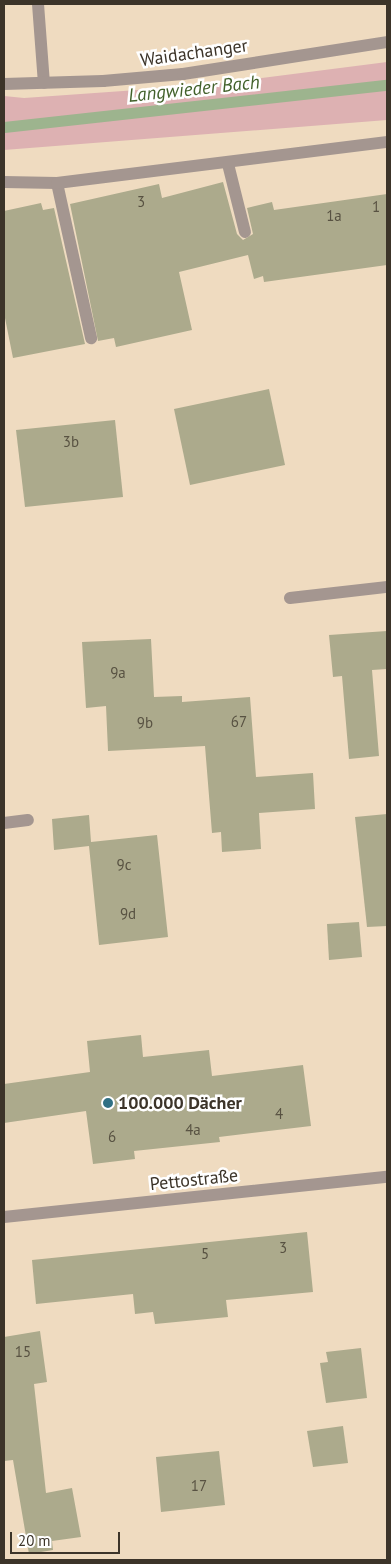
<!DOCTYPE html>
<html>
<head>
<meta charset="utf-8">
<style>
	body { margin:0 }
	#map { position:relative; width:391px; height:1564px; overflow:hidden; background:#efdbc0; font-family:"PT Sans",sans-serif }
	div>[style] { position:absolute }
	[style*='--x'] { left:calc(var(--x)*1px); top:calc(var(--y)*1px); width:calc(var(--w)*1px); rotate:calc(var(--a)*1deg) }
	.green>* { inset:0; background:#ddb1b2 }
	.stream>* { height:11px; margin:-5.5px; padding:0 5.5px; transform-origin:5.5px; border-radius:5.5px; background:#9db48e }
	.building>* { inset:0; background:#acaa8c }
	.lane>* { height:12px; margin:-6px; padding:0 6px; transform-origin:6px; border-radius:6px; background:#a49690 }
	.street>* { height:12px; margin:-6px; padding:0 6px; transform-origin:6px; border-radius:6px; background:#a49690 }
	.dots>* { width:14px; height:14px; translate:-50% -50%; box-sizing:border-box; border:2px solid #fff; border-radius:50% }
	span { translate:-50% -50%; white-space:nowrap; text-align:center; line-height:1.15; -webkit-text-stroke:5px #fff; paint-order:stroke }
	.number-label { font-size:15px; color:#585242 }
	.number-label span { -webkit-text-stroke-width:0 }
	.street-label { font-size:18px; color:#3c3429 }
	.poi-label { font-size:18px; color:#3c3429; font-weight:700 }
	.left { translate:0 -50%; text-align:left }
	.water-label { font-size:19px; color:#42612b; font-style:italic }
	.frame { position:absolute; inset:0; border:5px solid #3c3429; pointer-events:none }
	.scale { position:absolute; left:10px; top:1532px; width:110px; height:22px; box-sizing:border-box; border:2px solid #3c3429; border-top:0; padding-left:6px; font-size:15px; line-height:18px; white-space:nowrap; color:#3c3429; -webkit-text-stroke:4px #fff; paint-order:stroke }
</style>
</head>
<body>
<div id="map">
	<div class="green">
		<i style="clip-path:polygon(387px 62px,387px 120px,4px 150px,4px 96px,24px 98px,208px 85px)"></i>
	</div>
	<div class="stream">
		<i style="--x:4;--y:127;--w:385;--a:-6.3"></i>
	</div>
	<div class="building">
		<i style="clip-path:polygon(223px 182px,237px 234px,243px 240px,253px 234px,247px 208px,272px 202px,274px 210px,387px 194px,387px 265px,264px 282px,263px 276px,254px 279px,248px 255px,179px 272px,192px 330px,116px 347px,114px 338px,98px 341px,70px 204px,159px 184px,162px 198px)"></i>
		<i style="clip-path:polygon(41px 203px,43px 210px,54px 208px,85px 344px,13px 358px,4px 313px,4px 211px)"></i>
		<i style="clip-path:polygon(269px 389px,285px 465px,190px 485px,174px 409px)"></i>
		<i style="clip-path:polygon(115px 420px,123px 497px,25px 507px,16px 430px)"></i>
		<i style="clip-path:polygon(387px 631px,387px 669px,372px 670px,379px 756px,349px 759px,342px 676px,333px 677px,329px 635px)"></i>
		<i style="clip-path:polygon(151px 639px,154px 697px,182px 696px,182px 702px,250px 697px,256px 777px,313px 773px,315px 809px,259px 813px,261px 849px,222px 852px,221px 832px,212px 833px,205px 746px,108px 751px,106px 706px,86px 708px,82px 642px)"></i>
		<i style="clip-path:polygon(387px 814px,387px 926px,367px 927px,355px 817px)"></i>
		<i style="clip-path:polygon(89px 815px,91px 842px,157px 835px,168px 937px,99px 945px,89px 846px,54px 850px,52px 819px)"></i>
		<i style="clip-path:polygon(359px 922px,362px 957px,329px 960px,327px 924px)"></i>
		<i style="clip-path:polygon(141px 1035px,143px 1057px,209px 1050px,212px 1076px,303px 1065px,311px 1126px,219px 1137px,220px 1142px,134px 1151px,135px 1159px,93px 1164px,86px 1111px,4px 1123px,4px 1084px,90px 1072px,87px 1041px)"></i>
		<i style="clip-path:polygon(307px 1232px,313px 1292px,226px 1300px,228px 1317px,155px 1324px,153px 1312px,135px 1314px,133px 1294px,36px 1304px,32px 1260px)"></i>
		<i style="clip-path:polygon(40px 1331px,47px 1382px,34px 1384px,46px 1493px,72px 1488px,81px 1537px,52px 1541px,53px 1550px,29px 1554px,13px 1460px,4px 1461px,4px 1337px)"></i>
		<i style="clip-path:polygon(361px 1348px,367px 1398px,326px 1403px,320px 1363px,328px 1362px,326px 1352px)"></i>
		<i style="clip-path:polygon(343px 1426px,348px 1463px,313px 1467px,307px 1431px)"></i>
		<i style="clip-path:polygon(219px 1451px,225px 1505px,161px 1512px,156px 1457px)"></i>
	</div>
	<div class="lane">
		<i style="--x:38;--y:4;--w:79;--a:85.7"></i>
		<i style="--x:228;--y:164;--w:70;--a:76"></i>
		<i style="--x:57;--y:183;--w:159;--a:77.6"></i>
		<i style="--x:290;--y:598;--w:98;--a:-6.5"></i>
		<i style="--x:4;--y:823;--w:24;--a:-7"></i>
	</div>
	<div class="street">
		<i style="--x:4;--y:84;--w:99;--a:-1.7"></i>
		<i style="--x:103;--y:81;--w:80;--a:-5"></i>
		<i style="--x:183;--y:74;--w:206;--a:-8.9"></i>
		<i style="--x:4;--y:182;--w:53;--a:1.1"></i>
		<i style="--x:57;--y:183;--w:333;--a:-7.1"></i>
		<i style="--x:4;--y:1217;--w:385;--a:-6"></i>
	</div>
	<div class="dots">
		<i style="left:108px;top:1103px;background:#307084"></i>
	</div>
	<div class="number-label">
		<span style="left:141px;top:202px">3</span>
		<span style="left:376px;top:207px">1</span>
		<span style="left:334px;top:216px">1a</span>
		<span style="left:71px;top:442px">3b</span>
		<span style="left:118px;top:673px">9a</span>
		<span style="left:239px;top:722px">67</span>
		<span style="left:145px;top:723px">9b</span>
		<span style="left:124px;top:865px">9c</span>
		<span style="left:128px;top:914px">9d</span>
		<span style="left:279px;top:1114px">4</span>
		<span style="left:193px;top:1130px">4a</span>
		<span style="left:112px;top:1137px">6</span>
		<span style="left:283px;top:1248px">3</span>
		<span style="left:205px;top:1254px">5</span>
		<span style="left:23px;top:1352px">15</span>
		<span style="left:199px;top:1486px">17</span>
	</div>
	<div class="street-label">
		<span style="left:194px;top:53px;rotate:-8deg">Waidachanger</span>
		<span style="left:194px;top:1180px;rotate:-6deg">Pettostraße</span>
	</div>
	<div class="poi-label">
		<span class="left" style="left:118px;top:1103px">100.000 Dächer</span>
	</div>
	<div class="water-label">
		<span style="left:194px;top:89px;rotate:-6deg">Langwieder Bach</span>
	</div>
	<div class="frame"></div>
	<div class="scale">20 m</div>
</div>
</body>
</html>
